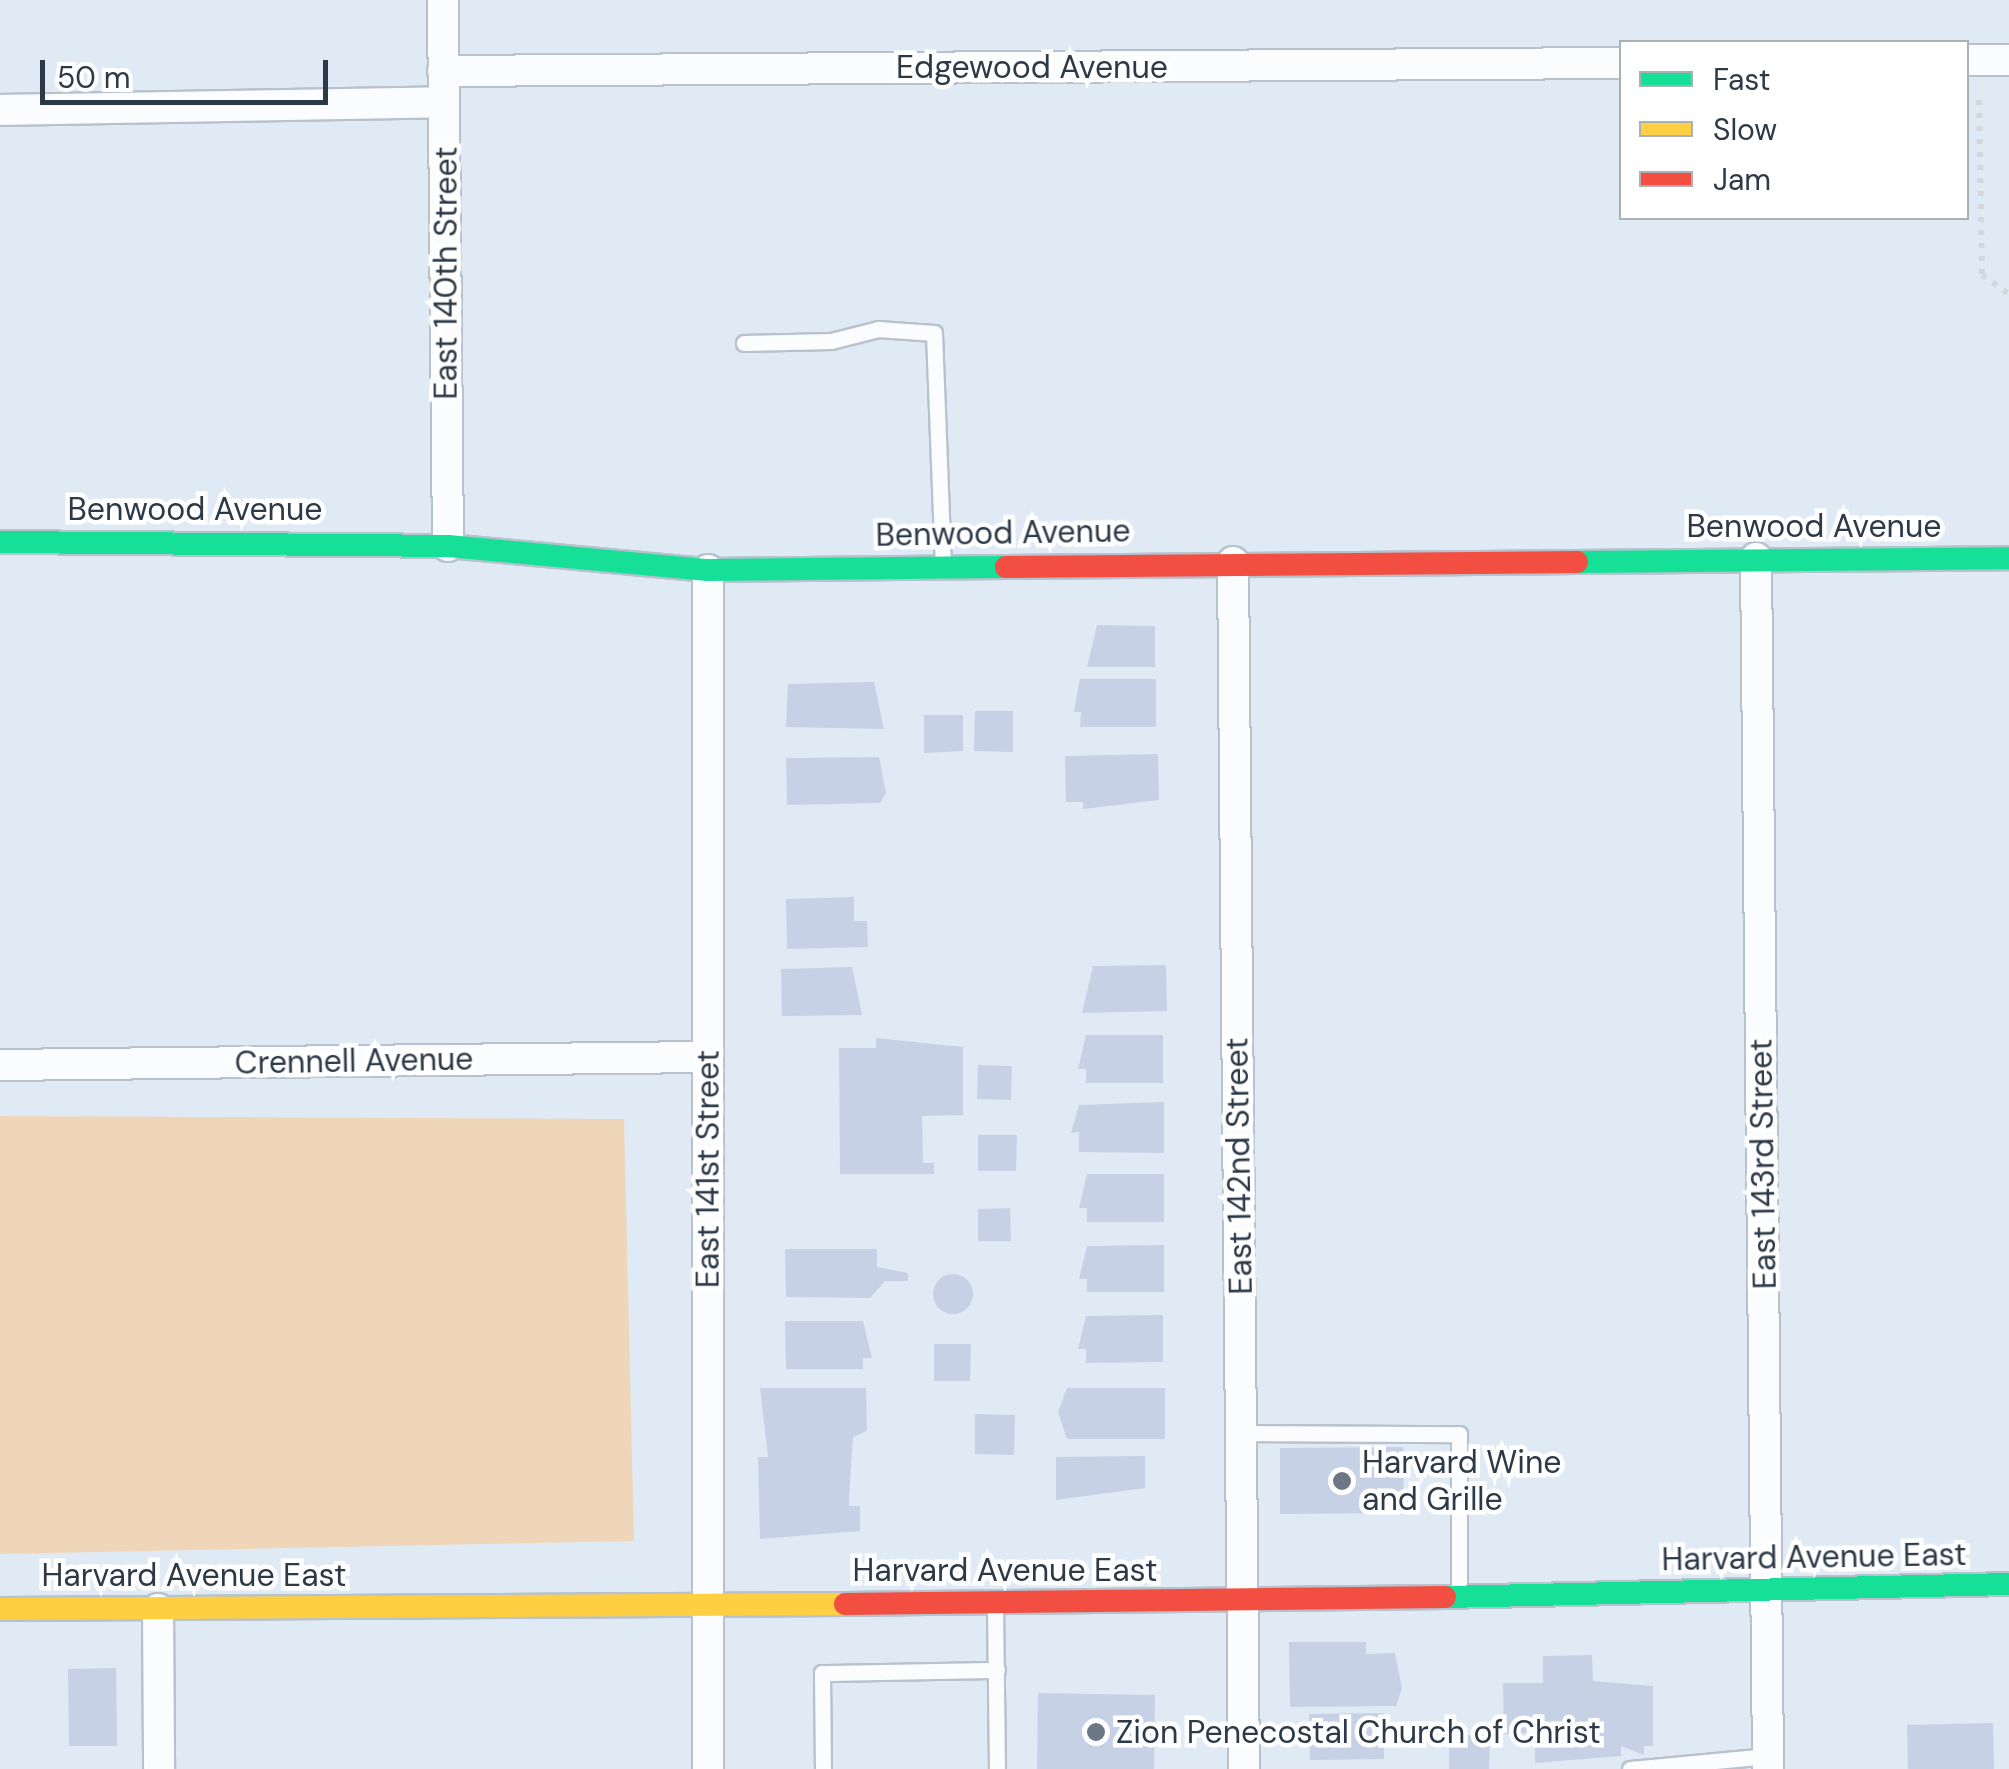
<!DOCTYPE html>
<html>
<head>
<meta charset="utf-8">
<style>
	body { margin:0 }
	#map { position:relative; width:2009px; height:1769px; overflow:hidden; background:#dfeaf5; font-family:"DM Sans",sans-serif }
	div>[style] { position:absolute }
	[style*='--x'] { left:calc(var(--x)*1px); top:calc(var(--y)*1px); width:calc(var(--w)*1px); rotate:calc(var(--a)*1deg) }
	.green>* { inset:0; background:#f0d6b8 }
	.building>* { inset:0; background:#c6d1e6 }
	.round { border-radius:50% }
	.path>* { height:6px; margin-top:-3px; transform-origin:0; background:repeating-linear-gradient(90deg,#d4d7dc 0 5px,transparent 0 13px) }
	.roads { filter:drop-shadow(2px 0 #b7c2ce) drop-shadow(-2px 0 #b7c2ce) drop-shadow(0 2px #b7c2ce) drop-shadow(0 -2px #b7c2ce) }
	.lane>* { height:15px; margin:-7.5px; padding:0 7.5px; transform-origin:7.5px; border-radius:7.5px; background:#fafcfe }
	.street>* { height:30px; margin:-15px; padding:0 15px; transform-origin:15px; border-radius:15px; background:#fafcfe }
	.fast>* { height:22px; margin:-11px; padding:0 11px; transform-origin:11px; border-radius:11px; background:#16e098 }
	.slow>* { height:22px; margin:-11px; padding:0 11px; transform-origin:11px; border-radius:11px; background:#ffcf43 }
	.jam>* { height:22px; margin:-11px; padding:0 11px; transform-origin:11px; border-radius:11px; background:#f24e42 }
	.dots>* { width:28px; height:28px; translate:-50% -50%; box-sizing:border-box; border:5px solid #fff; border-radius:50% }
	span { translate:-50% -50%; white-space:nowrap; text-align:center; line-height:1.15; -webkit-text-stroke:9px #fff; paint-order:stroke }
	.street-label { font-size:32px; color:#2c3947 }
	.poi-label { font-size:32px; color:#2c3947 }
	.left { translate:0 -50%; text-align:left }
	.legend { position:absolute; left:1619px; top:40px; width:350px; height:180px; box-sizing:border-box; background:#fff; border:2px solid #abb0b5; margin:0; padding:12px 18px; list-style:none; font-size:30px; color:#2c3947 }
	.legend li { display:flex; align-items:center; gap:20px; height:50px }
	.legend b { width:50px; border:2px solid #abb0b5 }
	.scale { position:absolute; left:40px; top:60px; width:288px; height:45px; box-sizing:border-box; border:5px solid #2c3947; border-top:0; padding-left:12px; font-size:30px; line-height:35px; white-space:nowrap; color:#2c3947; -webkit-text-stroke:8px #fff; paint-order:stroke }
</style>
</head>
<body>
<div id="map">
	<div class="green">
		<i style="clip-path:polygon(0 1116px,624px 1119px,634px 1541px,0 1554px)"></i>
	</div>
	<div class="building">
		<i style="clip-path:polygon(1097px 625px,1155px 626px,1155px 667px,1087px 667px)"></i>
		<i style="clip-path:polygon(1080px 679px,1156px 679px,1156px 727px,1080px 727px,1081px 712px,1074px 712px)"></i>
		<i style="clip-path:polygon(874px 682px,884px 729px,786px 727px,788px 684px)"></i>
		<i style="clip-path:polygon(975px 711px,1013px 711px,1013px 752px,974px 751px)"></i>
		<i style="clip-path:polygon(924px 715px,963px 715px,963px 751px,924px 753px)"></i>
		<i style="clip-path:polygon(1158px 754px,1159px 800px,1083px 809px,1083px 802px,1066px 802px,1065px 756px)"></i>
		<i style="clip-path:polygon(879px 757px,886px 793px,880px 803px,787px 805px,786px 758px)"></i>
		<i style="clip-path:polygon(854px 897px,854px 921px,867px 921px,868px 947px,787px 949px,786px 899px)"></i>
		<i style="clip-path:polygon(1166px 965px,1167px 1011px,1082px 1013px,1093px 966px)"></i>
		<i style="clip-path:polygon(852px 967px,862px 1015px,782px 1016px,781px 969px)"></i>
		<i style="clip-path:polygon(1086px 1035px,1163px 1035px,1163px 1083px,1086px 1083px,1086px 1069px,1078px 1069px)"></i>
		<i style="clip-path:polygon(876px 1038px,963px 1047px,963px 1115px,922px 1116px,923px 1163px,934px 1163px,934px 1174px,840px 1174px,839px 1048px,876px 1048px)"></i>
		<i style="clip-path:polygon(978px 1065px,1012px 1066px,1011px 1100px,977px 1099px)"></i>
		<i style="clip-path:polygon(1164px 1102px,1164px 1153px,1079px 1152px,1079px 1132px,1071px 1133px,1079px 1105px)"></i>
		<i style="clip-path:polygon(978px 1135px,1017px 1135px,1016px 1171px,978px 1171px)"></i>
		<i style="clip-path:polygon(1087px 1174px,1164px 1174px,1164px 1222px,1087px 1222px,1087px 1208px,1079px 1208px)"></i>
		<i style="clip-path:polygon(1010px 1208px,1011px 1241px,978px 1241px,978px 1209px)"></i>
		<i style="clip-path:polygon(1164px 1245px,1164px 1292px,1087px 1292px,1087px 1279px,1079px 1279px,1087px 1246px)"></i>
		<i style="clip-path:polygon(785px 1249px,877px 1249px,877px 1267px,908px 1273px,908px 1281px,885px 1281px,870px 1298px,786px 1297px)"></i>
		<i class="round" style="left:933px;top:1274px;width:40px;height:40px"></i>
		<i style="clip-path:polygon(1163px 1315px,1163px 1362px,1086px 1363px,1086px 1349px,1078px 1349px,1086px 1316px)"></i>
		<i style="clip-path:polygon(785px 1321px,863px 1321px,872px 1358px,863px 1358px,863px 1369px,786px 1369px)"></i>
		<i style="clip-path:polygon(934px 1344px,971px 1344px,970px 1381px,934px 1381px)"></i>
		<i style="clip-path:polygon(760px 1388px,866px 1388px,867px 1431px,853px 1437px,849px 1498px,849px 1506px,860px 1506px,860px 1531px,760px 1539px,758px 1457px,768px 1457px)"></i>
		<i style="clip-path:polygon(1067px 1388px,1165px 1388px,1165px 1439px,1067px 1439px,1058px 1412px)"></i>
		<i style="clip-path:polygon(975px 1414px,1015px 1415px,1014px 1455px,975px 1454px)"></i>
		<i style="clip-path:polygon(1403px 1447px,1404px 1513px,1280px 1514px,1280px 1448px)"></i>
		<i style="clip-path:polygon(1145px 1456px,1145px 1488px,1056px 1500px,1056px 1457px)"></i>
		<i style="clip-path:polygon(1289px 1642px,1366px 1642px,1366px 1654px,1395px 1653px,1402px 1688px,1396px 1706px,1290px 1707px)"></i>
		<i style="clip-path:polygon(1592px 1655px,1593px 1681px,1653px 1686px,1653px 1746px,1644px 1746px,1644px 1755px,1621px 1746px,1621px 1756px,1535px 1763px,1535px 1733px,1504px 1734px,1503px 1683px,1543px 1683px,1543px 1656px)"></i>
		<i style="clip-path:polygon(116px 1668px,117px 1746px,69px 1746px,68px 1669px)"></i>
		<i style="clip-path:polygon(1038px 1693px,1155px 1695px,1154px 1769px,1037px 1769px)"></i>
		<i style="clip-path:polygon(1384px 1713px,1392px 1746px,1384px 1746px,1384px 1759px,1310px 1760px,1309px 1714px)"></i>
		<i style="clip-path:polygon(1993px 1723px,1994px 1769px,1908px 1769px,1907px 1725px)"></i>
		<i style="clip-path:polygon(1449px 1735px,1490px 1735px,1489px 1769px,1449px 1769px)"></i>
	</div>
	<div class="path">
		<i style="--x:1979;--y:100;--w:175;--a:89"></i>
		<i style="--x:1982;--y:275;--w:33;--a:35"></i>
	</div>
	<div class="roads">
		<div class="lane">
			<i style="--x:744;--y:343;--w:87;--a:-1.3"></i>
			<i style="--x:831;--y:341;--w:49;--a:-14.3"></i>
			<i style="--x:878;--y:329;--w:56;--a:4.1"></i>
			<i style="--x:934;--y:333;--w:233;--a:87.8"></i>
			<i style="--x:1241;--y:1433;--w:218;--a:0.3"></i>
			<i style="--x:1459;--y:1434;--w:159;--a:90"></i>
			<i style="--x:995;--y:1606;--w:163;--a:89.3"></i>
			<i style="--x:823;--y:1769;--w:96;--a:-90.6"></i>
			<i style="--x:822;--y:1673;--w:175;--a:-1"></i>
			<i style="--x:1630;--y:1769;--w:139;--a:-5.4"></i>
		</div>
		<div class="street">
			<i style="--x:443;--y:0;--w:546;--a:89.48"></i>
			<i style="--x:1966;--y:60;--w:43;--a:0"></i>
			<i style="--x:443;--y:71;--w:1179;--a:-0.39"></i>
			<i style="--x:0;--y:110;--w:444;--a:-1"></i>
			<i style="--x:1756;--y:558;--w:1211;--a:89.43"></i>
			<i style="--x:1233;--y:562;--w:1207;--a:89.48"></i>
			<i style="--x:708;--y:570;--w:1199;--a:90"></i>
			<i style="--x:0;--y:1065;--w:708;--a:-0.65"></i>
			<i style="--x:158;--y:1609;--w:160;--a:89.6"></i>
		</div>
		<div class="fast">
			<i style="--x:0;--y:542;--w:448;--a:0.5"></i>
			<i style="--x:448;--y:546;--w:261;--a:5.3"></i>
			<i style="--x:708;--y:570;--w:298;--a:-0.6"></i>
			<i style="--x:1577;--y:562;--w:432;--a:-0.5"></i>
			<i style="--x:1445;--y:1597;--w:564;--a:-1.32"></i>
		</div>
		<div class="slow">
			<i style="--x:0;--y:1609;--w:845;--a:-0.34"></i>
		</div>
		<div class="jam">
			<i style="--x:1006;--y:567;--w:571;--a:-0.5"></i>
			<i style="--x:845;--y:1604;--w:600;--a:-0.67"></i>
		</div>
	</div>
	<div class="dots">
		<i style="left:1342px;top:1481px;background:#6b7784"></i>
		<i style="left:1096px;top:1732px;background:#6b7784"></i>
	</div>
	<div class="street-label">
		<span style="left:1032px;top:67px">Edgewood Avenue</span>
		<span style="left:446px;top:273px;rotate:-90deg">East 140th Street</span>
		<span style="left:195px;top:509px">Benwood Avenue</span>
		<span style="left:1814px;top:526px">Benwood Avenue</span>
		<span style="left:1003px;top:533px;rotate:-1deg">Benwood Avenue</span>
		<span style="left:354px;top:1061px;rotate:-1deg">Crennell Avenue</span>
		<span style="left:1763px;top:1164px;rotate:-91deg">East 143rd Street</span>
		<span style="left:1239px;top:1166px;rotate:-91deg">East 142nd Street</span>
		<span style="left:708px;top:1169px;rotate:-90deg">East 141st Street</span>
		<span style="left:1814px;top:1557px;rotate:-1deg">Harvard Avenue East</span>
		<span style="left:1005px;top:1570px">Harvard Avenue East</span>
		<span style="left:194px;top:1575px">Harvard Avenue East</span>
	</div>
	<div class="poi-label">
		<span class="left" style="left:1362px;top:1481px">Harvard Wine<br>and Grille</span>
		<span class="left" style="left:1116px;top:1732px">Zion Penecostal Church of Christ</span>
	</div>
	<ul class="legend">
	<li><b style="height:12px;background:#16e098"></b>Fast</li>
	<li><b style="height:12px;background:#ffcf43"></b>Slow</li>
	<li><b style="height:12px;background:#f24e42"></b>Jam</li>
	</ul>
	<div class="scale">50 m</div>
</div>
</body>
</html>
